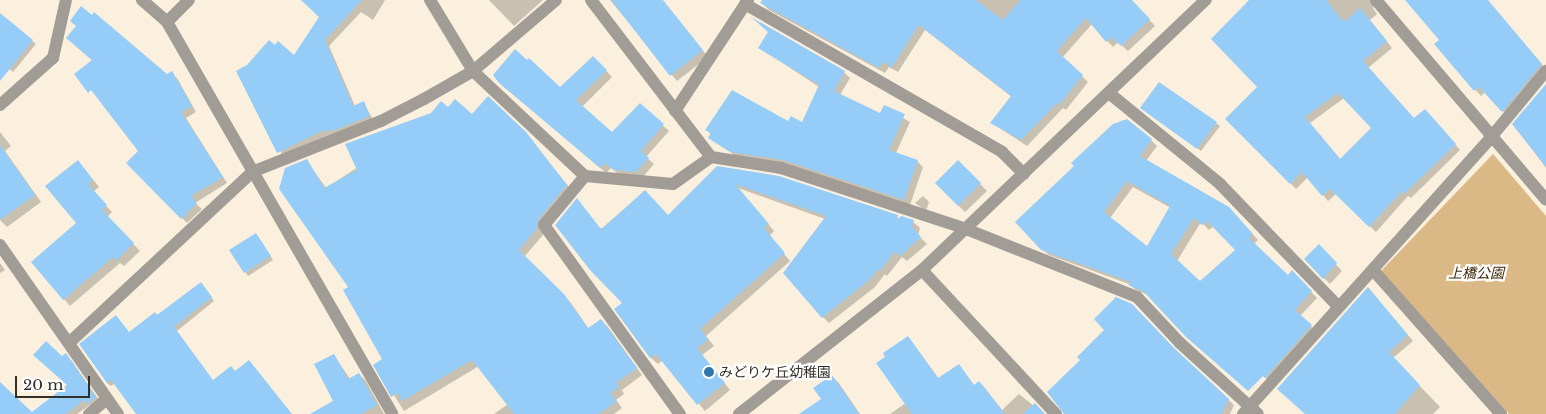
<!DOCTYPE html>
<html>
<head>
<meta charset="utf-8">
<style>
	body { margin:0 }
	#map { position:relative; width:1546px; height:414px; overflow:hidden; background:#fbf0de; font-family:"Libre Baskerville","Noto Sans JP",serif }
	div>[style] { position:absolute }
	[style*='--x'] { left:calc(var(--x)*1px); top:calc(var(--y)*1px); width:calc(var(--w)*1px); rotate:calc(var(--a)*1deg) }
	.green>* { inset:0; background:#dbb986 }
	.shadow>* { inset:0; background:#0003 }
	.building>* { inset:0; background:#95cdf8 }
	.minor>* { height:12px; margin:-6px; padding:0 6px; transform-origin:6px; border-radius:6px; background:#a19c95 }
	.dots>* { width:14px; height:14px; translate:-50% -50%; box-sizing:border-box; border:2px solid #fefefe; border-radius:50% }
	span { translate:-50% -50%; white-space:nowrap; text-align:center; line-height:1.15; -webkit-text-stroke:4.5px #fefefe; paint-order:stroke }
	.park-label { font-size:14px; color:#3b2907; font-style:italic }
	.poi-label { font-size:14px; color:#332e28 }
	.left { translate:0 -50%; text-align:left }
	.scale { position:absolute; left:15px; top:376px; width:75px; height:22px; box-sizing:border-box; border:2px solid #332e28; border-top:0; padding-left:6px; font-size:15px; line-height:18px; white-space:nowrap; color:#332e28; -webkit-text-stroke:4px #fefefe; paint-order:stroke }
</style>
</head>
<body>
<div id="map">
	<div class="green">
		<i style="clip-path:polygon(1493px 154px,1546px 216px,1546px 414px,1509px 414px,1381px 271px)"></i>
	</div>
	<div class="shadow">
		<i style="clip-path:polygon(301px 0,385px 0,373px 20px,361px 12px,329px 46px,355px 106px,363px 103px,375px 122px,284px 158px,252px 101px,294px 56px,321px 17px)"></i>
		<i style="clip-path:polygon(489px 0,543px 0,514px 26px)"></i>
		<i style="clip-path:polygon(610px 0,662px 0,708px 57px,677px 81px)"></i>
		<i style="clip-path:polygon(766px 0,1131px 0,1155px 26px,1128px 51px,1118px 42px,1113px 47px,1092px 24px,1062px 58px,1088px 82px,1066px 110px,1063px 108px,1027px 146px,992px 123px,1012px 97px,925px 30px,898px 72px,889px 67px,885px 73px,769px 10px,763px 4px)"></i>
		<i style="clip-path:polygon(evenodd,1251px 0,1376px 0,1373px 8px,1377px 14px,1370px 20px,1392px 48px,1368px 68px,1414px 120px,1430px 116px,1460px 150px,1411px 198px,1408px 196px,1376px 232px,1336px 194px,1328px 201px,1308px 177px,1296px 189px,1227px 119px,1259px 87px,1251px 0,1344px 98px,1373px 128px,1341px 160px,1310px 123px,1344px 98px)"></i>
		<i style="clip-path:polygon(1406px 0,1485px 0,1546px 69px,1508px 116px,1485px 92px,1481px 96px,1458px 71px,1441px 40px)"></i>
		<i style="clip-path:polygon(0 15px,36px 44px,13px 72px,0 61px)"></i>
		<i style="clip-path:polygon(67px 38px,167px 75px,171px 73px,177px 78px,196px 112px,186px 118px,227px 183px,195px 203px,202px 209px,187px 223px,128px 163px,139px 151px,97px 96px,75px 74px,93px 61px)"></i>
		<i style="clip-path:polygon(760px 48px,844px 72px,850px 78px,840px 95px,881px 114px,884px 107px,910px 122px,896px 153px,917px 161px,923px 167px,910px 205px,737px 157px,710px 137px,711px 135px,707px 130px,802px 124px,819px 87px)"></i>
		<i style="clip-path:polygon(593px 57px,612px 77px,582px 107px,612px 134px,640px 105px,669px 131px,646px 157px,654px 164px,642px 178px,621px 176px,611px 168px,606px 173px,500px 81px,560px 89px)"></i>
		<i style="clip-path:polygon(1159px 84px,1220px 126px,1201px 151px,1145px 111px)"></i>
		<i style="clip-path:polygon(1546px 86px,1546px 168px,1514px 124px)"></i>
		<i style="clip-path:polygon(448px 108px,525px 133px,573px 192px,544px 227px,543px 235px,524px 257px,570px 302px,589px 329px,601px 320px,608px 327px,642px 375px,622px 390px,624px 394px,616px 400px,622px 408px,614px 414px,494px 414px,508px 404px,479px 366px,404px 411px,375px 365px,384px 360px,350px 288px,307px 161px,326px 188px)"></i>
		<i style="clip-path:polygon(0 132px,11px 146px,5px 151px,41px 202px,7px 227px,0 220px)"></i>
		<i style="clip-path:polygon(evenodd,1151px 140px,1157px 146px,1146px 161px,1235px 215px,1258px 240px,1254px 244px,1288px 276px,1292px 272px,1317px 298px,1300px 316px,1317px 332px,1271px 383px,1196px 315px,1136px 290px,1129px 284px,1049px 255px,1042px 249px,1151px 140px,1133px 187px,1171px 208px,1147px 248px,1110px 218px,1133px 187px,1151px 140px,1201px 222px,1209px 230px,1214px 226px,1236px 250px,1200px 283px,1177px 261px,1201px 222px)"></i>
		<i style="clip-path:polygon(78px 161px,99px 187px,93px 192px,112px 212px,107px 217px,140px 251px,124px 266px,120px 263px,70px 306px,64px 299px,78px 223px)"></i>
		<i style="clip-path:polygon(958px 161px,987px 191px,965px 212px,936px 183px)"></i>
		<i style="clip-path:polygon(718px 168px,913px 222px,920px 228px,918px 235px,927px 244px,907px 261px,902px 257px,887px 276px,885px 274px,875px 287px,829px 323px,823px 317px,825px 219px,738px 188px,774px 231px,769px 236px,790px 261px,706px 336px,714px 346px,702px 355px,730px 390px,705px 411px,663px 360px,658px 364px,651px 358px,616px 309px,624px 304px,577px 200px,601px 229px,645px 191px,669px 217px)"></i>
		<i style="clip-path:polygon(923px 196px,929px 202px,926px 211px,915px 203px)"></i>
		<i style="clip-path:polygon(259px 238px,273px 260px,248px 276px,230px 251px)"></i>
		<i style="clip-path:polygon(1319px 246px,1342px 271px,1330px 284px,1305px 259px)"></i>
		<i style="clip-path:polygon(0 263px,5px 270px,0 273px)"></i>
		<i style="clip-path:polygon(204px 287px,214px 301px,177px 331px,213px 381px,236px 372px,287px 414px,138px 414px,115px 383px,111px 386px,107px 383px,129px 333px)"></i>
		<i style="clip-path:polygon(1373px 294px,1413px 341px,1393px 358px,1440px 407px,1433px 414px,1306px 414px)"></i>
		<i style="clip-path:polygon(908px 337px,939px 379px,959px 366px,975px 386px,979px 382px,985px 388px,1002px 410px,1019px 394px,1044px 414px,890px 414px,906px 403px)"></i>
		<i style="clip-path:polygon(1176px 352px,1234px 405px,1230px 414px,1064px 414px)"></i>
		<i style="clip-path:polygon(334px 355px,350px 379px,359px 374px,366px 381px,384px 414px,313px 414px,335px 401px)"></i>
		<i style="clip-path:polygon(62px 357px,71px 360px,101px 403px,94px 408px,90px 405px,77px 414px,0 414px,0 383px,32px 413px,69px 386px)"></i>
		<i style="clip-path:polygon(832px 377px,838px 382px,860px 414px,804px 414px,823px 399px)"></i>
	</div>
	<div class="building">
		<i style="clip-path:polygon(301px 0,362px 0,325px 40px,353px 106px,364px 101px,370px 116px,335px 130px,322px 131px,277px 153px,236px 71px,247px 65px,269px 40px,275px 45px,278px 41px,294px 55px,319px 17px)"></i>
		<i style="clip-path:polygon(611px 0,663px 0,703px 50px,670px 76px)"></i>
		<i style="clip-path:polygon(762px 0,976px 0,1003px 20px,1020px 0,1132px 0,1150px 19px,1121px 46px,1111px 37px,1106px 42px,1086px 18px,1057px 51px,1083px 75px,1059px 105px,1057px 103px,1021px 140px,990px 123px,1011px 96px,919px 25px,892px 67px,883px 62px,879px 68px,760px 3px)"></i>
		<i style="clip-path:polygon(evenodd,1249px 0,1326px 0,1344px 22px,1360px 8px,1387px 41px,1363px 61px,1414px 118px,1425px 109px,1456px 144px,1404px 194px,1402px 191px,1369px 227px,1330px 189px,1322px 196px,1302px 172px,1290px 184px,1225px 119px,1257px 87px,1211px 39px,1249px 0,1338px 93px,1371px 128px,1340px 159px,1305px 117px,1338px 93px)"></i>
		<i style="clip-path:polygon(1405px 0,1488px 0,1542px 64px,1502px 112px,1479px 87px,1474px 91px,1457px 71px,1434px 44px,1439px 40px)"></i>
		<i style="clip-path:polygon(81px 6px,92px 15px,94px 12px,167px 74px,172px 71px,192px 106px,181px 112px,223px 177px,191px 196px,197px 203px,181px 219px,126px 163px,138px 151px,91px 90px,88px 93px,74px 74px,92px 60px,66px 38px,76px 26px,70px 21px)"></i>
		<i style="clip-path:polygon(0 13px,33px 40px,0 81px)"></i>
		<i style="clip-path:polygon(751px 17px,845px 71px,834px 91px,880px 113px,884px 105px,905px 114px,889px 150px,918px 160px,904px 200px,783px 160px,730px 152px,708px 138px,711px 133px,705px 130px,732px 90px,788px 121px,791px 116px,802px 122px,819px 85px,758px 48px,768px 32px)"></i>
		<i style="clip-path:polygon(515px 49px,527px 60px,529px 58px,560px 87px,593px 56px,607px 70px,576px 100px,612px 132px,640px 103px,664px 124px,641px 151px,649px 158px,636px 172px,614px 170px,604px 163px,600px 168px,499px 83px,493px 75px)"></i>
		<i style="clip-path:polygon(1159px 82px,1217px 122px,1197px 149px,1140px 108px)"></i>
		<i style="clip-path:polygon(1546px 84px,1546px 167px,1512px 124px)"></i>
		<i style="clip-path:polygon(488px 96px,526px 132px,567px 185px,538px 220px,537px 228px,519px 250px,564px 294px,588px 328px,601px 319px,637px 368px,616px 383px,619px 387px,610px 393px,617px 401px,599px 414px,514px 414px,472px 360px,402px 401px,398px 393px,391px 397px,373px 365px,382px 359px,343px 290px,348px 287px,279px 189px,285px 168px,307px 159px,324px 188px,357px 170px,345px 144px,431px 113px,441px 101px,448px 107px,455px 99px,472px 114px)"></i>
		<i style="clip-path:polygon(evenodd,1127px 119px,1152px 139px,1140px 156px,1229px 207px,1253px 234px,1249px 238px,1288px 275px,1292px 270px,1312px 291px,1295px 310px,1312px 325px,1265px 378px,1263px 376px,1248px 391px,1186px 337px,1143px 291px,1128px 285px,1131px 282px,1041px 250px,1015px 222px,1074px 166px,1071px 163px,1113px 124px,1127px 119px,1127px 181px,1170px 206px,1147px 246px,1104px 212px,1127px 181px,1127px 119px,1194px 218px,1202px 225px,1207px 221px,1235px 250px,1200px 281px,1171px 254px,1194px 218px)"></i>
		<i style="clip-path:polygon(0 145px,35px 195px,0 220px)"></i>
		<i style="clip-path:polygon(78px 160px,93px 180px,88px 184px,107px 205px,102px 210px,134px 243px,116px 261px,113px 257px,63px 300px,31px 262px,76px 223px,45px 186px)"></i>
		<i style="clip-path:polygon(958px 160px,981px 183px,958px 206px,935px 183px)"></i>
		<i style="clip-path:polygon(717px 166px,779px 176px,898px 215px,897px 220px,901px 216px,914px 220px,912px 227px,921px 237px,900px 256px,895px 251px,880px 271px,878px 269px,868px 281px,822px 318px,783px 273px,826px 216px,735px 184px,769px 224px,764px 228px,785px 253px,700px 329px,708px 339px,697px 348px,725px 383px,697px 405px,656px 354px,650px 358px,614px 309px,622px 303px,590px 270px,555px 225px,577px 198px,600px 228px,603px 228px,645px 190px,668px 215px)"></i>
		<i style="clip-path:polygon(256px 233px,271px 256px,244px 273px,229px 250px)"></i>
		<i style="clip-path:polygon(1319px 244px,1337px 263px,1323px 279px,1304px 259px)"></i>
		<i style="clip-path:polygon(201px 282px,212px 297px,174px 327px,213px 380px,231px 366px,235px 371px,249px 360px,292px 414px,136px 414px,111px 380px,107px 383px,79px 344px,116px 315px,129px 332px,155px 312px,157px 315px)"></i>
		<i style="clip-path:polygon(1368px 287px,1408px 335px,1389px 352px,1420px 385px,1395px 414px,1305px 414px,1277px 389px)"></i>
		<i style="clip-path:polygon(1116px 297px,1132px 304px,1175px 349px,1229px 399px,1221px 414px,1064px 414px,1047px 392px,1080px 360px,1077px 357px,1104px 330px,1094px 319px)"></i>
		<i style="clip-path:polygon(908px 336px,938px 378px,959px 364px,974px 385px,979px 381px,1005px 414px,912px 414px,876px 363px,885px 357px,883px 353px)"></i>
		<i style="clip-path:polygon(46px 341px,62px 356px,66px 353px,96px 397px,88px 404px,84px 400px,66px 414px,0 414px,0 382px,32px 412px,67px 385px,33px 355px)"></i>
		<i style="clip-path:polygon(334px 354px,348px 379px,359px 373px,377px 405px,361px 414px,310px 414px,333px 401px,314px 364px)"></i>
		<i style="clip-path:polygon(832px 375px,859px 414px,799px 414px,821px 399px,813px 388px)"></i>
		<i style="clip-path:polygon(1035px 403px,1045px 414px,1023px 414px)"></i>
	</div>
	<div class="minor">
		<i style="--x:142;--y:0;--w:33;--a:41"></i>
		<i style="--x:167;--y:22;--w:452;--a:60.1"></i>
		<i style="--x:430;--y:0;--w:83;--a:58.8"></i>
		<i style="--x:473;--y:71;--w:154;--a:43.2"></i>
		<i style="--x:585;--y:176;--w:88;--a:5.2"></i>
		<i style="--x:673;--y:184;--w:47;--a:-35.4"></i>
		<i style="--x:591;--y:0;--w:198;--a:52.6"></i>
		<i style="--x:711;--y:157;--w:71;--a:8.9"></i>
		<i style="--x:781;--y:168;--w:195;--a:18.2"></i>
		<i style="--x:966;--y:229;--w:184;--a:21.7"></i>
		<i style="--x:1137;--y:297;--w:63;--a:46.9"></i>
		<i style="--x:1180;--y:343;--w:105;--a:42.3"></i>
		<i style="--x:1376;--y:0;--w:262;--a:49.6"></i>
		<i style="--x:745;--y:4;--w:297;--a:29.9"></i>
		<i style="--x:1002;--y:152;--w:31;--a:45"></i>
		<i style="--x:167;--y:22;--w:31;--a:-45"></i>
		<i style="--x:1109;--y:93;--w:144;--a:39.3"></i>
		<i style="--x:1220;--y:184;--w:170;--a:46"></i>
		<i style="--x:0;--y:105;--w:71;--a:-41.6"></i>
		<i style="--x:53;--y:58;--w:59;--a:-77.4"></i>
		<i style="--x:675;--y:111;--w:133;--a:-56.7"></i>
		<i style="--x:585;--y:176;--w:64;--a:129.9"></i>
		<i style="--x:544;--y:225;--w:233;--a:54.3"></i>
		<i style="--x:0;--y:245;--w:206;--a:55.1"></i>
		<i style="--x:922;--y:270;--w:197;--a:47.1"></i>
		<i style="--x:1373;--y:270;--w:193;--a:48.4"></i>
		<i style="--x:70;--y:342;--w:249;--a:-43"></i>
		<i style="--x:252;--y:172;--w:139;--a:-21.6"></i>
		<i style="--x:381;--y:121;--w:48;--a:-27.1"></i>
		<i style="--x:424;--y:99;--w:56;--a:-29.7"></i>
		<i style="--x:473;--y:71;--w:109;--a:-40.5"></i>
		<i style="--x:89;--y:414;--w:23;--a:-40"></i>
		<i style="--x:739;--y:414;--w:233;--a:-38.2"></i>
		<i style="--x:922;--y:270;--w:392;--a:-43.6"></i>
		<i style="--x:1243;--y:414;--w:373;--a:-48.1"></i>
		<i style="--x:1492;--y:136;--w:85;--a:-50.3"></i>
	</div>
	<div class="dots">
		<i style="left:709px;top:372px;background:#2e79ac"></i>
	</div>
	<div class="park-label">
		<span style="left:1476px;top:273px">上橋公園</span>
	</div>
	<div class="poi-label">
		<span class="left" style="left:719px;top:372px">みどりケ丘幼稚園</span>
	</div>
	<div class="scale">20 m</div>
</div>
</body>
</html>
